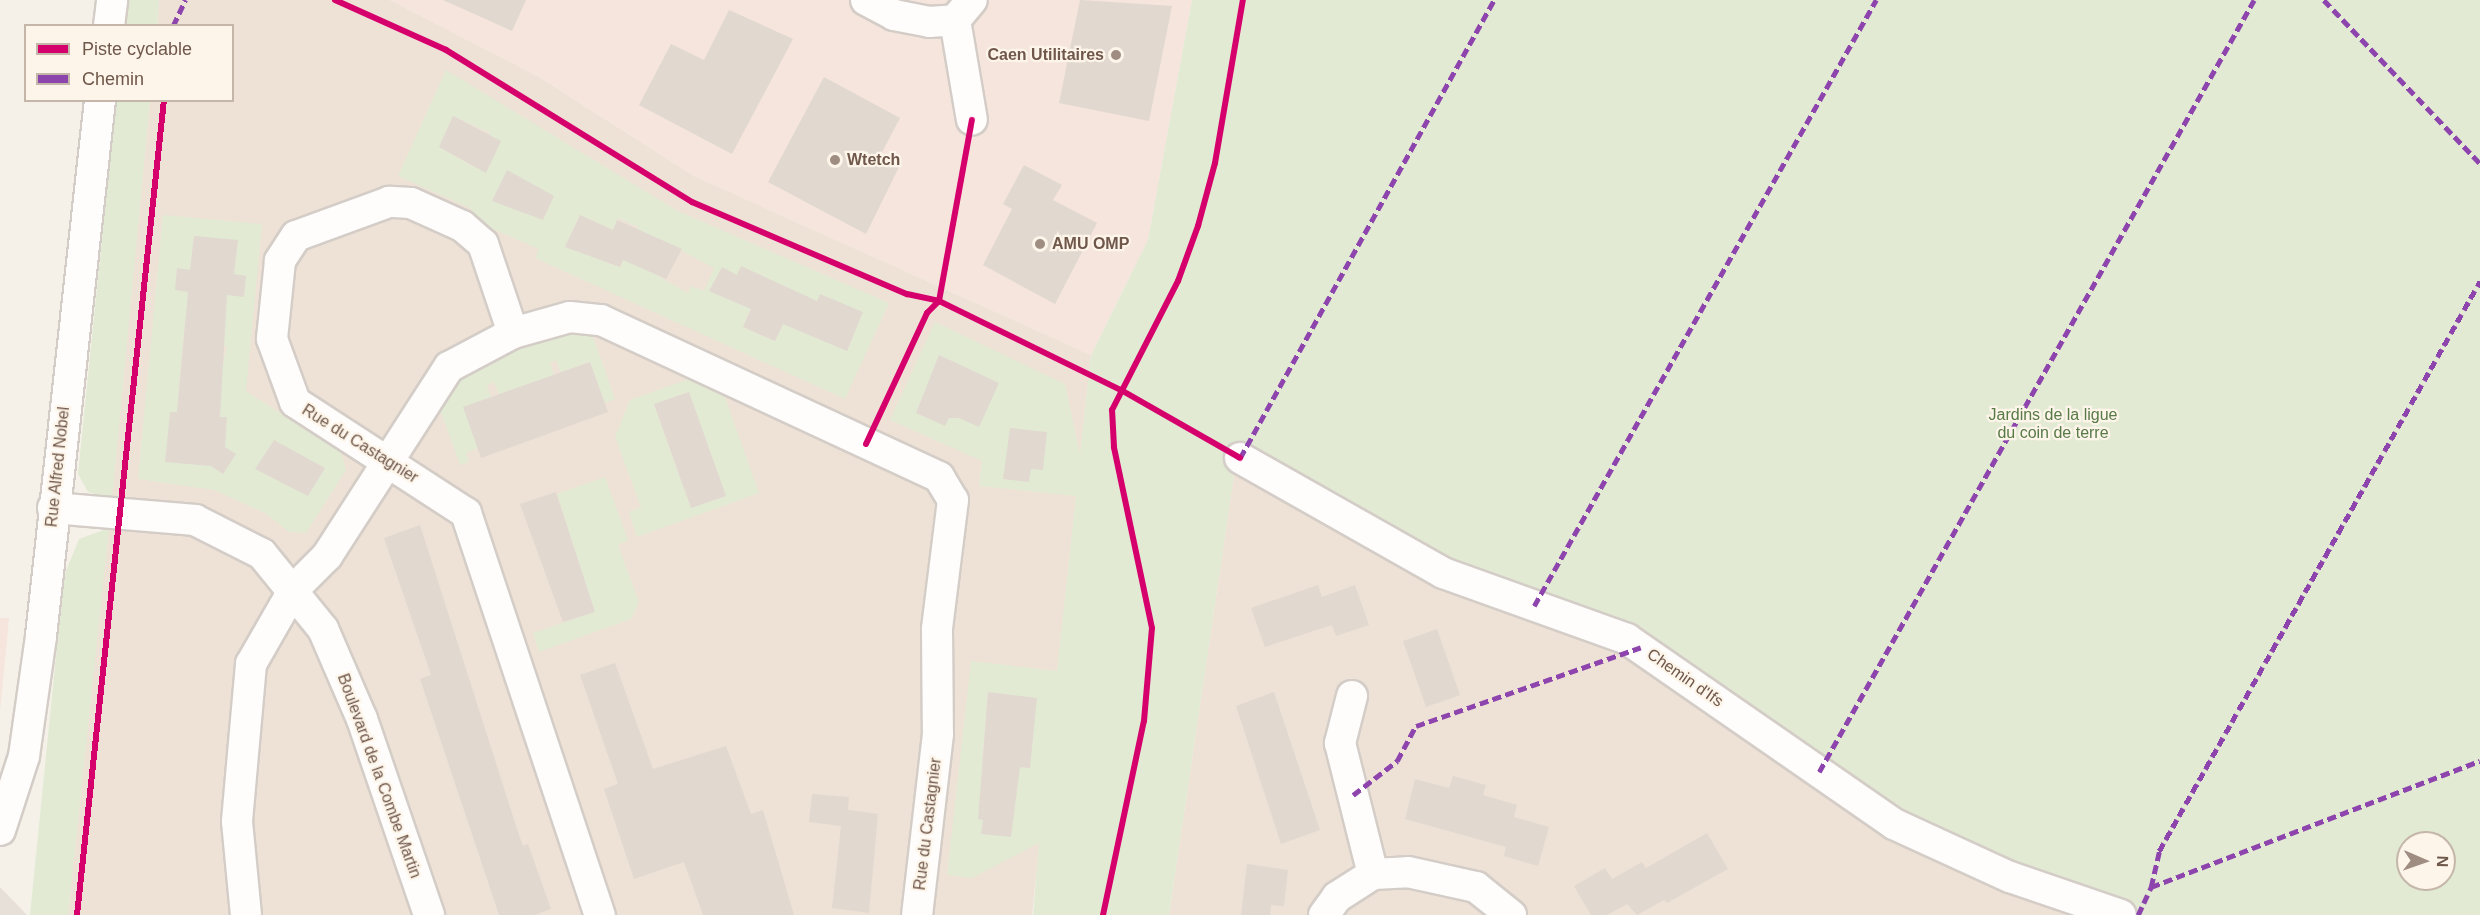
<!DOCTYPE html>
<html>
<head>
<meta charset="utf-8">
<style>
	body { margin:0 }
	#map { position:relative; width:2480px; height:915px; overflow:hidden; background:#f5f0e8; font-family:Helvetica,sans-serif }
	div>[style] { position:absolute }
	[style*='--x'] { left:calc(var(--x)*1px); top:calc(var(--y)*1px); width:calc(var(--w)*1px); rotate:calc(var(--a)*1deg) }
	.residential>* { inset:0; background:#eee2d6 }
	.commercial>* { inset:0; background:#f5e5dc }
	.industrial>* { inset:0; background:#e7e0d9 }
	.green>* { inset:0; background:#e2ead4 }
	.building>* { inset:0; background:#e1d8d0 }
	.roads { filter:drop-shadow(2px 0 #d4cdc7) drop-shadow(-2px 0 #d4cdc7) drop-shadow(0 2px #d4cdc7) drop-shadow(0 -2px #d4cdc7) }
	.minor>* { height:30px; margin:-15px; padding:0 15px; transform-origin:15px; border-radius:15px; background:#fefdfc }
	.quiet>* { height:4.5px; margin-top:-2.25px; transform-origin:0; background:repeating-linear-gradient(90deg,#8e44ad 0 9px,transparent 0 13.5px) }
	.cycleway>* { height:6px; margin:-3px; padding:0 3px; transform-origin:3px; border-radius:3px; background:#d6006c }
	.dots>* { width:16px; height:16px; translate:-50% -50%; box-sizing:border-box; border:3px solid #fdf5e9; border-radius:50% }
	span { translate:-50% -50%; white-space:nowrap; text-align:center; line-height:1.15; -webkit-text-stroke:4.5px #fdf5e9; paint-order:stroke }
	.poi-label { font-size:16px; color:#70574b; font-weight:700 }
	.right { translate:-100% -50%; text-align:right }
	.left { translate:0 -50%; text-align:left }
	.park-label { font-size:16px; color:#577a47 }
	.street-label { font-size:16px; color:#70574b }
	.legend { position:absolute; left:24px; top:24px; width:210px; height:78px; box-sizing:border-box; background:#fdf5e9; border:2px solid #c5b6aa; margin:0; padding:8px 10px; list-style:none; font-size:18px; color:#70574b }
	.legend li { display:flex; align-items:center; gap:12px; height:30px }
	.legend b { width:30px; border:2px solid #c5b6aa }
	.north { position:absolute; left:2396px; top:831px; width:60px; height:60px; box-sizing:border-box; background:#fdf5e9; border:2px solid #c5b6aa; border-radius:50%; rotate:92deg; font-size:16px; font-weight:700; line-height:24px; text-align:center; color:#70574b }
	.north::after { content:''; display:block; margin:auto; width:21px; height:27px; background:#9f8d82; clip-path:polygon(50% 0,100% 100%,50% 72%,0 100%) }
</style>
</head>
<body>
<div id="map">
	<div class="residential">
		<i style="clip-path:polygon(159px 0,390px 0,539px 77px,694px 176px,1091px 355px,1032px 915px,68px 915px,150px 101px,232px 100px,232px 26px,157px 25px)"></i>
		<i style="clip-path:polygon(1236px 461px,1626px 641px,2102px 915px,1169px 915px)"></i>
	</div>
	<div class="commercial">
		<i style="clip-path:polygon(390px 0,1192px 0,1148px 240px,1091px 355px,694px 176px,539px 77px)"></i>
		<i style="clip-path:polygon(0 618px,9px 618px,0 711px)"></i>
	</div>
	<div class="industrial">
		<i style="clip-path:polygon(0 887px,27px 915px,0 915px)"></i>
	</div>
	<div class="green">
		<i style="clip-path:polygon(126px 0,159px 0,157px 25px,123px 26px)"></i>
		<i style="clip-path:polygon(evenodd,1192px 0,2480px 0,2480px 915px,2102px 915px,2004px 881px,1641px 649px,1236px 462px,1169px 915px,1033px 915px,1039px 843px,972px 878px,947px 875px,971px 661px,1057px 671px,1076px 496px,979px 486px,982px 461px,890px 420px,935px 322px,1065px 384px,1080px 454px,1091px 355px,1148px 240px,1192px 0,988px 692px,1030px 768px,982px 762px,988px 692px,1192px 0,2408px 843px,2444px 843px,2444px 879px,2408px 879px,2408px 843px)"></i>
		<i style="clip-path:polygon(evenodd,446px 70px,678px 211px,889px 303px,845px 399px,535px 258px,539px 249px,486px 226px,470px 208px,398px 176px,446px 70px,453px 116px,490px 133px,474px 167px,439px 147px,453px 116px,446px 70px,580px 215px,613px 230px,618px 218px,638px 227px,620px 267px,565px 247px,580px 215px,446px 70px,663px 241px,714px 268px,704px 291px,691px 286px,688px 293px,649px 271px,663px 241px,446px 70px,797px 292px,775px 341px,743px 327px,751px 307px,726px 298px,797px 292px)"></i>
		<i style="clip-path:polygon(116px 101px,150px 101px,112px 500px,88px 492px,78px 474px)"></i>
		<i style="clip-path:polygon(evenodd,163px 215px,262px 224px,246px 391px,341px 452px,346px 470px,306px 533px,289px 532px,265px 513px,214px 490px,138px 479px,163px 215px,185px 324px,227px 347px,215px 398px,178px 395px,185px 324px)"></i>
		<i style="clip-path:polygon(580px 327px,591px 331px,615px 399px,604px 403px,589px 362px,561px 372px,556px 360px,550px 363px,554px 375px,499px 394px,494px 382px,487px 385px,491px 397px,478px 448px,466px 453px,469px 462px,460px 465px,439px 407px,462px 369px)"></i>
		<i style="clip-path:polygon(evenodd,692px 378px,723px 392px,759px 493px,637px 537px,629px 512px,641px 507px,615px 437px,630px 400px,692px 378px,688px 392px,726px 496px,691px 508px,654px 405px,688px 392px)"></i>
		<i style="clip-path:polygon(605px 477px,628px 540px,618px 545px,639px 602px,631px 619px,539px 652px,533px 633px,594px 612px,557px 494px)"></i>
		<i style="clip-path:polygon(109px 528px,68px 915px,30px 915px,64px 576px,79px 539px)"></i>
	</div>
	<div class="building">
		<i style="clip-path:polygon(443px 0,526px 0,512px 31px)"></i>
		<i style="clip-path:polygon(1080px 0,1172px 6px,1149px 121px,1059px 103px)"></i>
		<i style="clip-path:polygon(729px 10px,793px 39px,732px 154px,639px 105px,671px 44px,704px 60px)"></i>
		<i style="clip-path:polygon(824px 77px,900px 118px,881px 154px,900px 165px,866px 234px,768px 182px)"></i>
		<i style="clip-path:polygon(453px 116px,501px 141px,486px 173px,439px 147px)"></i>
		<i style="clip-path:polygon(1024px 165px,1062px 185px,1053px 200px,1097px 223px,1055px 304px,983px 265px,1012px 209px,1003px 204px)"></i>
		<i style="clip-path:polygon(507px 170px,554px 196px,543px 220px,492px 201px)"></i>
		<i style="clip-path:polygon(580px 215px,613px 230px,617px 220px,682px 249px,666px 279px,623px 260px,620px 267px,565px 247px)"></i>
		<i style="clip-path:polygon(194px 236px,238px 240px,234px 274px,246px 276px,244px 297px,227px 295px,220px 417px,227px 417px,225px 447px,236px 454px,223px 474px,211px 466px,165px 462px,170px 412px,177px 412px,188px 292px,175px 290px,177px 268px,190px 270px)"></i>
		<i style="clip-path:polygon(741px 266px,817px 301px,820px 294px,863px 312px,847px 351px,783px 324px,775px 341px,743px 327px,751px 309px,709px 291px,722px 267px,737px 275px)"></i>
		<i style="clip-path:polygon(939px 355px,999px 383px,979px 427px,959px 418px,949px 418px,945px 426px,916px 413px)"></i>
		<i style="clip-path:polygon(590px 362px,608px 412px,481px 458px,463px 407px)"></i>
		<i style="clip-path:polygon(689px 392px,726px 496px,691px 508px,654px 404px)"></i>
		<i style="clip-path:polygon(1010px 428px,1047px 432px,1043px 470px,1031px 469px,1029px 482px,1003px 479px)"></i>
		<i style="clip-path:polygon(274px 440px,325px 468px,308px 496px,255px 469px)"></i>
		<i style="clip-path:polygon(556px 492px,595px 612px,563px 622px,520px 504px)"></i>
		<i style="clip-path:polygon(420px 525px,518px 832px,523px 846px,528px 844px,551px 909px,535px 915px,499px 915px,420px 679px,431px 675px,384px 538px)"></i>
		<i style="clip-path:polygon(1318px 585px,1322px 597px,1355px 585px,1369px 625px,1336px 636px,1332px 625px,1265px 647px,1251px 608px)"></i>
		<i style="clip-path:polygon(1437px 629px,1460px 695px,1426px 707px,1403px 641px)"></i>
		<i style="clip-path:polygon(615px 663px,653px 769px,726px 746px,751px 814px,763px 810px,794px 915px,703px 915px,684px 862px,634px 879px,604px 789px,618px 784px,580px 675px)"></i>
		<i style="clip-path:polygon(988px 692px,1037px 698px,1030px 768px,1020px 767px,1011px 837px,981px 834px,983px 820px,978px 819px)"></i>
		<i style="clip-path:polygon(1274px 692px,1320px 830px,1281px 844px,1236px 706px)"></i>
		<i style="clip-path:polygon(1453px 776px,1486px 785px,1483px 795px,1517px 805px,1514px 817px,1549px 827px,1538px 866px,1504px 856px,1506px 847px,1405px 819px,1415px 779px,1449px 788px)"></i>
		<i style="clip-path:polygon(812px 794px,849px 797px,848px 810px,878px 814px,869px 913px,832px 908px,841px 826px,809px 822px)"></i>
		<i style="clip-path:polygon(1707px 833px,1728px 869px,1667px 903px,1664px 900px,1637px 915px,1627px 904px,1607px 915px,1591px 915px,1574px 886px,1605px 868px,1612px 879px,1642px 862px,1646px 868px)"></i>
		<i style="clip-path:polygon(1247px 864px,1288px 870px,1284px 906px,1271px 905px,1270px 915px,1241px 915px)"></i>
	</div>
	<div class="roads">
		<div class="minor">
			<i style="--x:866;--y:0;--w:32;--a:28"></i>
			<i style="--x:894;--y:15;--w:36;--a:11"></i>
			<i style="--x:929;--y:22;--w:26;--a:-4"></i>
			<i style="--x:955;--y:20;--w:26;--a:-50"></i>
			<i style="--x:955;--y:20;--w:101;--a:80.4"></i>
			<i style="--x:109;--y:26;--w:26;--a:-83"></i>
			<i style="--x:513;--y:333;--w:94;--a:-108.6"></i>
			<i style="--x:483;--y:244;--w:28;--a:-139"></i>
			<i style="--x:462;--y:226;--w:56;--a:-155.7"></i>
			<i style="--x:411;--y:203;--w:22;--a:-177"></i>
			<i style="--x:389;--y:202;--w:99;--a:159.9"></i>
			<i style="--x:296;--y:236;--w:30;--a:123"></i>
			<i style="--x:280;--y:261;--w:78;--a:95.9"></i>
			<i style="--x:272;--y:339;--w:67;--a:69.9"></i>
			<i style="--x:295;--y:402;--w:204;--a:33"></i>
			<i style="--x:466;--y:513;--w:424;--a:71.6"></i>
			<i style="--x:1240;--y:458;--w:233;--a:29.5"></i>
			<i style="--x:1443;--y:573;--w:195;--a:19.7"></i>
			<i style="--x:1627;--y:639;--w:325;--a:34.7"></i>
			<i style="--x:1894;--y:824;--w:128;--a:24.6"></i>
			<i style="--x:2010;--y:877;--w:117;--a:18.9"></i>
			<i style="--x:53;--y:508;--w:143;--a:4.8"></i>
			<i style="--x:195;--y:520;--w:75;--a:26.9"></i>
			<i style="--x:262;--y:554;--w:97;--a:50.9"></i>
			<i style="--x:323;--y:629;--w:98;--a:66.6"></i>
			<i style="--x:362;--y:719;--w:207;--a:71.1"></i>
			<i style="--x:1352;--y:696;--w:49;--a:104.3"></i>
			<i style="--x:1340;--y:743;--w:135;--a:75.9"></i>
			<i style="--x:0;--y:830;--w:78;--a:-72"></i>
			<i style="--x:24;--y:756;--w:121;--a:-81.9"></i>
			<i style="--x:41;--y:636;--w:539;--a:-83.72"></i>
			<i style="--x:246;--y:915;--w:94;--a:-95.5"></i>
			<i style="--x:237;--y:821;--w:158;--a:-84.9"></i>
			<i style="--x:251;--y:664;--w:86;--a:-60.2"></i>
			<i style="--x:294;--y:589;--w:47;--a:-45"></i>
			<i style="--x:327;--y:556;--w:225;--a:-57.2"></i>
			<i style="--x:449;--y:367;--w:72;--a:-28"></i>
			<i style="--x:513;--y:333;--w:59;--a:-15.7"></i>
			<i style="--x:570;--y:317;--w:31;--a:6"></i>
			<i style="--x:601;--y:320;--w:373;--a:24.9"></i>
			<i style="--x:939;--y:477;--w:27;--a:59"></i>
			<i style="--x:953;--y:500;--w:130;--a:97.1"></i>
			<i style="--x:937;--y:629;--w:105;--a:89.5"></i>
			<i style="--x:938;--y:734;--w:182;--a:96.6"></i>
			<i style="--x:1324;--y:915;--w:22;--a:-54"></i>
			<i style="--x:1337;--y:897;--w:43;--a:-32.6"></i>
			<i style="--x:1373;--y:874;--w:35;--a:-3"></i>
			<i style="--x:1408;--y:872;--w:70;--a:12.4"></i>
			<i style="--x:1476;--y:887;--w:45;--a:38.7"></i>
		</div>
	</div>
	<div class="quiet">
		<i style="--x:2324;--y:0;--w:226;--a:46.3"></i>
		<i style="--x:173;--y:26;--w:29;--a:-65"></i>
		<i style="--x:1236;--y:455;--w:5;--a:37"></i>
		<i style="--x:1240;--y:458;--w:524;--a:-60.99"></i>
		<i style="--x:1534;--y:606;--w:696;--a:-60.56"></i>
		<i style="--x:1819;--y:772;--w:886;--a:-60.6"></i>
		<i style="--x:1353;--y:795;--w:56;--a:-37.7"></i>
		<i style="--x:1397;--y:761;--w:40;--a:-62"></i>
		<i style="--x:1416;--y:726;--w:238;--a:-19.3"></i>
		<i style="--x:2151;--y:887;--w:37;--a:-77"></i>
		<i style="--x:2159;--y:851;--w:654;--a:-60.61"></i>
		<i style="--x:2138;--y:915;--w:31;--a:-65"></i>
		<i style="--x:2151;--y:887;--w:352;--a:-21"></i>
	</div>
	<div class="cycleway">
		<i style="--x:335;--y:0;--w:122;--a:24.2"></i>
		<i style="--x:446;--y:50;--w:289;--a:31.7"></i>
		<i style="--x:692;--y:202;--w:234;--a:23.2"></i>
		<i style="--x:907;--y:294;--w:33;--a:12"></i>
		<i style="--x:939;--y:301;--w:203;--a:26.1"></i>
		<i style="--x:1121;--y:390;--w:137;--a:29.7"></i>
		<i style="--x:866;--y:444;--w:145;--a:-65"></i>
		<i style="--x:927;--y:313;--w:17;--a:-45"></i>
		<i style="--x:939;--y:301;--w:184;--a:-79.7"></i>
		<i style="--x:77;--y:915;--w:820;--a:-83.91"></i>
		<i style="--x:1103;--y:915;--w:198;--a:-78.1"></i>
		<i style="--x:1144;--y:721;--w:93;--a:-85.1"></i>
		<i style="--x:1152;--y:628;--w:185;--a:-101.9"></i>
		<i style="--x:1114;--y:447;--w:37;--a:-93"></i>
		<i style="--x:1112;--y:410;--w:145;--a:-62.9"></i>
		<i style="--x:1178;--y:281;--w:59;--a:-70"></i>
		<i style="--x:1198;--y:226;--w:65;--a:-74.9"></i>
		<i style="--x:1215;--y:163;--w:165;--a:-80.3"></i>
	</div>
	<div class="dots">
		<i style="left:1116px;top:55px;background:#9f8d82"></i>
		<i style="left:835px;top:160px;background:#9f8d82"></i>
		<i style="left:1040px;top:244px;background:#9f8d82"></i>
	</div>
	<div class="poi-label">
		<span class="right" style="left:1104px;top:55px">Caen Utilitaires</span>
		<span class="left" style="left:847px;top:160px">Wtetch</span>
		<span class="left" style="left:1052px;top:244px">AMU OMP</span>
	</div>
	<div class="park-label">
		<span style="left:2053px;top:424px">Jardins de la ligue<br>du coin de terre</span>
	</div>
	<div class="street-label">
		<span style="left:360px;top:444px;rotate:32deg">Rue du Castagnier</span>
		<span style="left:58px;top:467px;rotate:-84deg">Rue Alfred Nobel</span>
		<span style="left:1685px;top:678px;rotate:35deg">Chemin d'Ifs</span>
		<span style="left:379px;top:776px;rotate:70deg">Boulevard de la Combe Martin</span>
		<span style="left:928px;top:824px;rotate:-83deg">Rue du Castagnier</span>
	</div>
	<ul class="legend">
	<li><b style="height:8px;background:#d6006c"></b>Piste cyclable</li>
	<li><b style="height:8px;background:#8e44ad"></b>Chemin</li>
	</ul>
	<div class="north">N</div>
</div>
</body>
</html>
